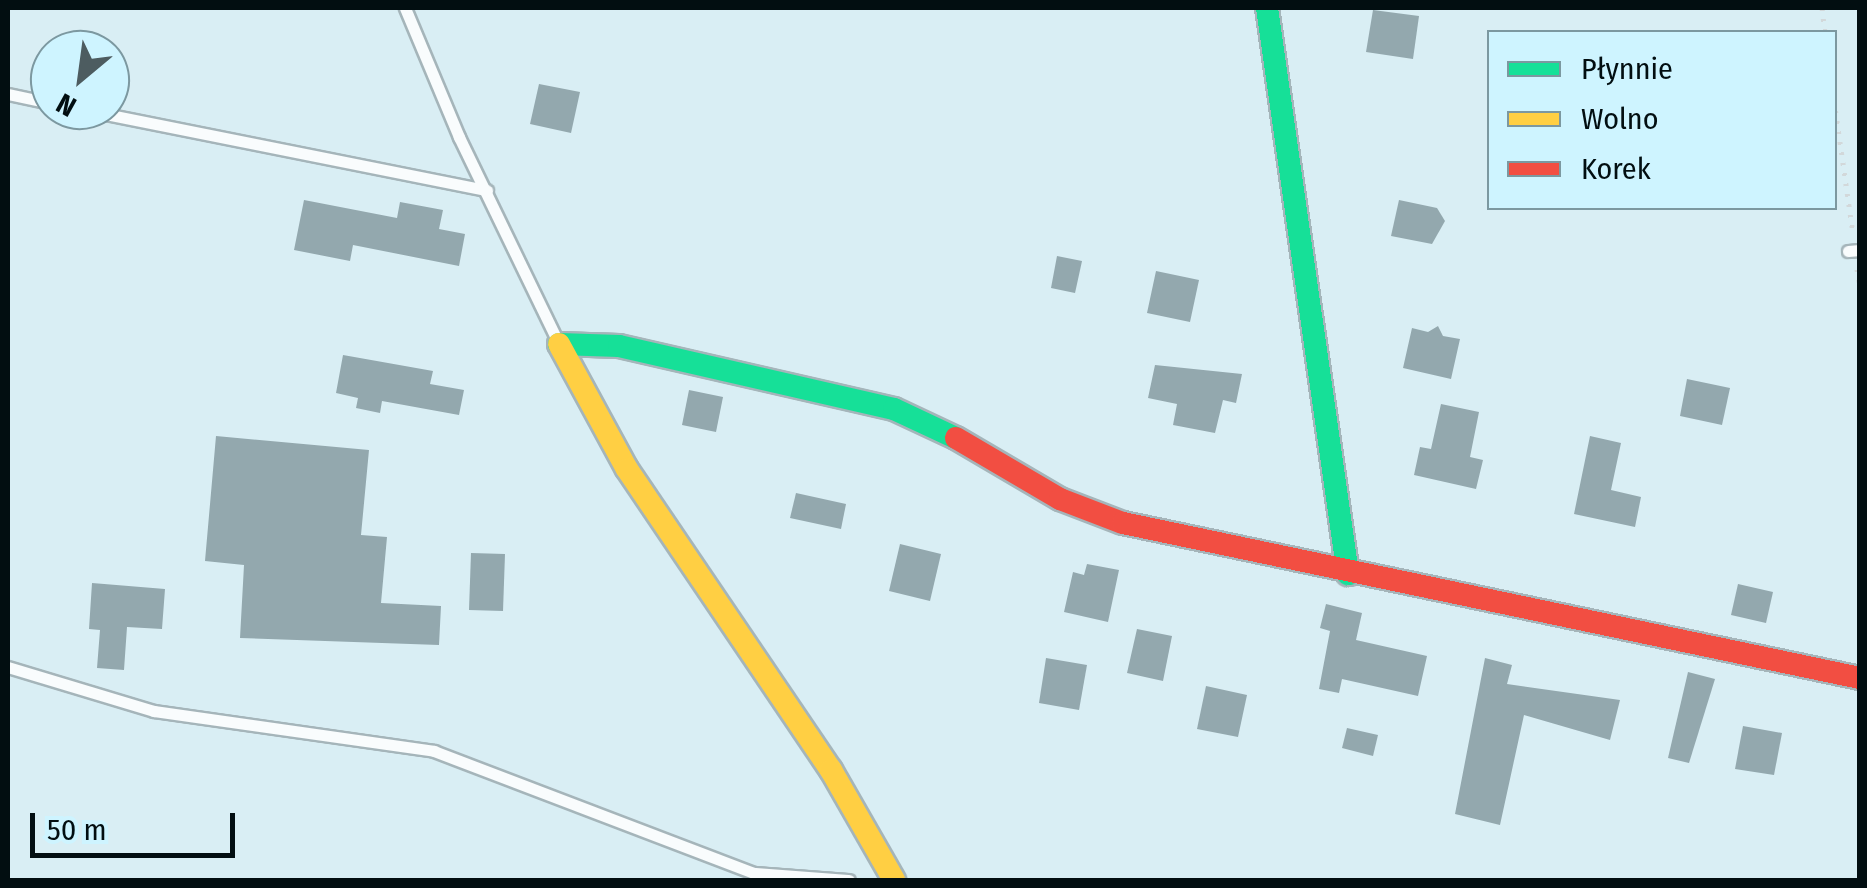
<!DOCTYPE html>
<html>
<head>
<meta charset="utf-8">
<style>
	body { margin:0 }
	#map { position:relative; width:1867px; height:888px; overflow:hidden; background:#d9eef4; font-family:"Fira Sans Condensed",sans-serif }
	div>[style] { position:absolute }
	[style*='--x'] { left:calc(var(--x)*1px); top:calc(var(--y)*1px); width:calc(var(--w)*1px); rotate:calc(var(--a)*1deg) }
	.building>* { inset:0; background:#93a8ae }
	.path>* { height:5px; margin-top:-2.5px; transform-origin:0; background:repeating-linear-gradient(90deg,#d2d8da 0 2.5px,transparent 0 10.5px) }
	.roads { filter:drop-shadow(2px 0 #a5b5ba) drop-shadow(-2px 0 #a5b5ba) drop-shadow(0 2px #a5b5ba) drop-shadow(0 -2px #a5b5ba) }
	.lane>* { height:11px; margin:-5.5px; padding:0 5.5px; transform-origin:5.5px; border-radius:5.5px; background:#f9fcfd }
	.fast>* { height:22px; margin:-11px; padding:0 11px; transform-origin:11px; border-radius:11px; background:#16e098 }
	.slow>* { height:22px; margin:-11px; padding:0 11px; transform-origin:11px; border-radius:11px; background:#ffcf43 }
	.jam>* { height:22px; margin:-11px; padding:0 11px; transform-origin:11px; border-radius:11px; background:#f24e42 }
	span { translate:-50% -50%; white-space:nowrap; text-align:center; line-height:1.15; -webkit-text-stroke:9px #cef4ff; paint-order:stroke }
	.frame { position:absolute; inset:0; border:10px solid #020e11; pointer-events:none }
	.legend { position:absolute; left:1487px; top:30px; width:350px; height:180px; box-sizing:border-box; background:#cef4ff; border:2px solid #7c98a0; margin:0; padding:12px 18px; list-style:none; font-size:30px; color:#020e11 }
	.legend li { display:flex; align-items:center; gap:20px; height:50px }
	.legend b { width:50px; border:2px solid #7c98a0 }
	.north { position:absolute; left:30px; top:30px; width:100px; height:100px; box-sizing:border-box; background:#cef4ff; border:2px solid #7c98a0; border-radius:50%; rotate:209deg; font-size:28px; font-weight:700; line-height:40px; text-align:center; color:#020e11 }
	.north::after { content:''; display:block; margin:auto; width:35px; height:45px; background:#4d5c60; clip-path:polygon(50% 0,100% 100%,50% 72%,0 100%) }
	.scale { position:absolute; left:30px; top:813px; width:205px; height:45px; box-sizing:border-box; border:5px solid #020e11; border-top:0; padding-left:12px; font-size:30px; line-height:35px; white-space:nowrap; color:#020e11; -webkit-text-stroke:8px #cef4ff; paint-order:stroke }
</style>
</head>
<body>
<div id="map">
	<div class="building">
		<i style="clip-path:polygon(1373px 10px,1419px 16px,1413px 59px,1366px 52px)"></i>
		<i style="clip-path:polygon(539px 84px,580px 92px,571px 133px,530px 124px)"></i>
		<i style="clip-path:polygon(304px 200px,397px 218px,400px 202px,443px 210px,439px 229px,465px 234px,459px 266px,353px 245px,350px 261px,294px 250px)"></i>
		<i style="clip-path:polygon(1399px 200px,1437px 208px,1445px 221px,1432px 244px,1391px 236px)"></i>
		<i style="clip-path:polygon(1057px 256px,1082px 261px,1075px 293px,1051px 288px)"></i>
		<i style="clip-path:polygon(1156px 271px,1199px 280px,1190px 322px,1147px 313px)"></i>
		<i style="clip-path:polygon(1438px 326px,1443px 336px,1460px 339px,1451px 379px,1403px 368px,1412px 328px,1428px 332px)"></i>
		<i style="clip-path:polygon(343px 355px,433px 371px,430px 384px,464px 390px,459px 415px,382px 401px,380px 413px,356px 408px,358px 398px,336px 393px)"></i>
		<i style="clip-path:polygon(1155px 365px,1242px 374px,1236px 403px,1223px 400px,1215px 433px,1173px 425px,1177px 404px,1148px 398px)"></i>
		<i style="clip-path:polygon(1687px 379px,1730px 388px,1722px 425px,1680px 416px)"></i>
		<i style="clip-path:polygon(689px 390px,723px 397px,716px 432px,682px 425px)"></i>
		<i style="clip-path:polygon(1441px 404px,1479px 412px,1470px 457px,1483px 460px,1476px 489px,1414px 475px,1420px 447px,1431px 449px)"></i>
		<i style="clip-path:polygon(216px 436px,369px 450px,361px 535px,387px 537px,381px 603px,441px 606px,439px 645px,240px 638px,244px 565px,205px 561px)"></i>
		<i style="clip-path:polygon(1590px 436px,1621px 443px,1611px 490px,1641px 497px,1635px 527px,1574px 514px)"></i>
		<i style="clip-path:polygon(796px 493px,846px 504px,841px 529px,790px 518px)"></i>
		<i style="clip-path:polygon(900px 544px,941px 554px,930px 601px,889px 591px)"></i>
		<i style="clip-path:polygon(471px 553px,505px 554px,503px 611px,469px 610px)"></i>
		<i style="clip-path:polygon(1087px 564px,1119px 570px,1108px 622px,1064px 612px,1073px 572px,1084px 575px)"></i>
		<i style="clip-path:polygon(92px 583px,165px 589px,162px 629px,127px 627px,124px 670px,97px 668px,100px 630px,89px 629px)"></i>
		<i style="clip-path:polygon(1738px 584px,1773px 592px,1766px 623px,1731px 615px)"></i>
		<i style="clip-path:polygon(1326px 604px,1362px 613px,1356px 640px,1427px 656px,1418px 696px,1342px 679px,1339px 693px,1319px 689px,1330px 631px,1320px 628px)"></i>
		<i style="clip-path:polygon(1137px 629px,1172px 636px,1163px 681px,1127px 673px)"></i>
		<i style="clip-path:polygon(1046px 658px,1087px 665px,1079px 710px,1039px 703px)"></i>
		<i style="clip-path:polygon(1485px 658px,1512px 665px,1507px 684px,1620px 700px,1610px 740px,1524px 715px,1500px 825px,1455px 814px)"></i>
		<i style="clip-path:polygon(1688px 672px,1715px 679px,1689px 763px,1668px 758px)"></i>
		<i style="clip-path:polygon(1206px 686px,1247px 695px,1238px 737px,1197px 729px)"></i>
		<i style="clip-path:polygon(1743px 726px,1782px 733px,1774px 775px,1735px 769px)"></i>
		<i style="clip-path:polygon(1347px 728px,1378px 735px,1373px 756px,1342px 748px)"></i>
	</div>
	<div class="path">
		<i style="--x:1822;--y:8;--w:24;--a:83"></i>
		<i style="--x:1834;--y:100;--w:135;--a:81.9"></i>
		<i style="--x:1857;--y:269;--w:17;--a:80"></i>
	</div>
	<div class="roads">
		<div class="lane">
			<i style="--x:405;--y:8;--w:140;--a:67.3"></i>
			<i style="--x:459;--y:137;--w:225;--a:64.2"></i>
			<i style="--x:8;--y:94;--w:43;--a:12.1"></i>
			<i style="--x:85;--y:110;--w:410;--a:11.3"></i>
			<i style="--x:1848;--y:251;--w:12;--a:-5"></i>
			<i style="--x:8;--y:667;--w:152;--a:16.8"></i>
			<i style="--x:154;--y:711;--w:283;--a:8.1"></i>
			<i style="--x:434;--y:751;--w:342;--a:20.9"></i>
			<i style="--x:754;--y:873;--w:95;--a:4.2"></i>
		</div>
		<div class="fast">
			<i style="--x:1267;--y:8;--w:572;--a:81.86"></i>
			<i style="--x:559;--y:344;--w:60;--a:1.9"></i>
			<i style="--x:619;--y:346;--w:282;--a:12.9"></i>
			<i style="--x:894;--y:409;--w:68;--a:25.1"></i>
		</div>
		<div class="slow">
			<i style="--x:559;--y:344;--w:142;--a:61.5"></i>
			<i style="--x:627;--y:469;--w:364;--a:55.9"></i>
			<i style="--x:831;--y:770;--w:127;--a:60.2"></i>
		</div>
		<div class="jam">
			<i style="--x:956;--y:438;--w:121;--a:30.4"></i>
			<i style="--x:1060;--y:499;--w:67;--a:20.9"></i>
			<i style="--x:1123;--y:523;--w:753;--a:11.88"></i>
		</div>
	</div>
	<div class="frame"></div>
	<ul class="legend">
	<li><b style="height:12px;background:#16e098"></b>Płynnie</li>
	<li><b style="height:12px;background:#ffcf43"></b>Wolno</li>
	<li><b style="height:12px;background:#f24e42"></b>Korek</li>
	</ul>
	<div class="north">N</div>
	<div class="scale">50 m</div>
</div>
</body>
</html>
